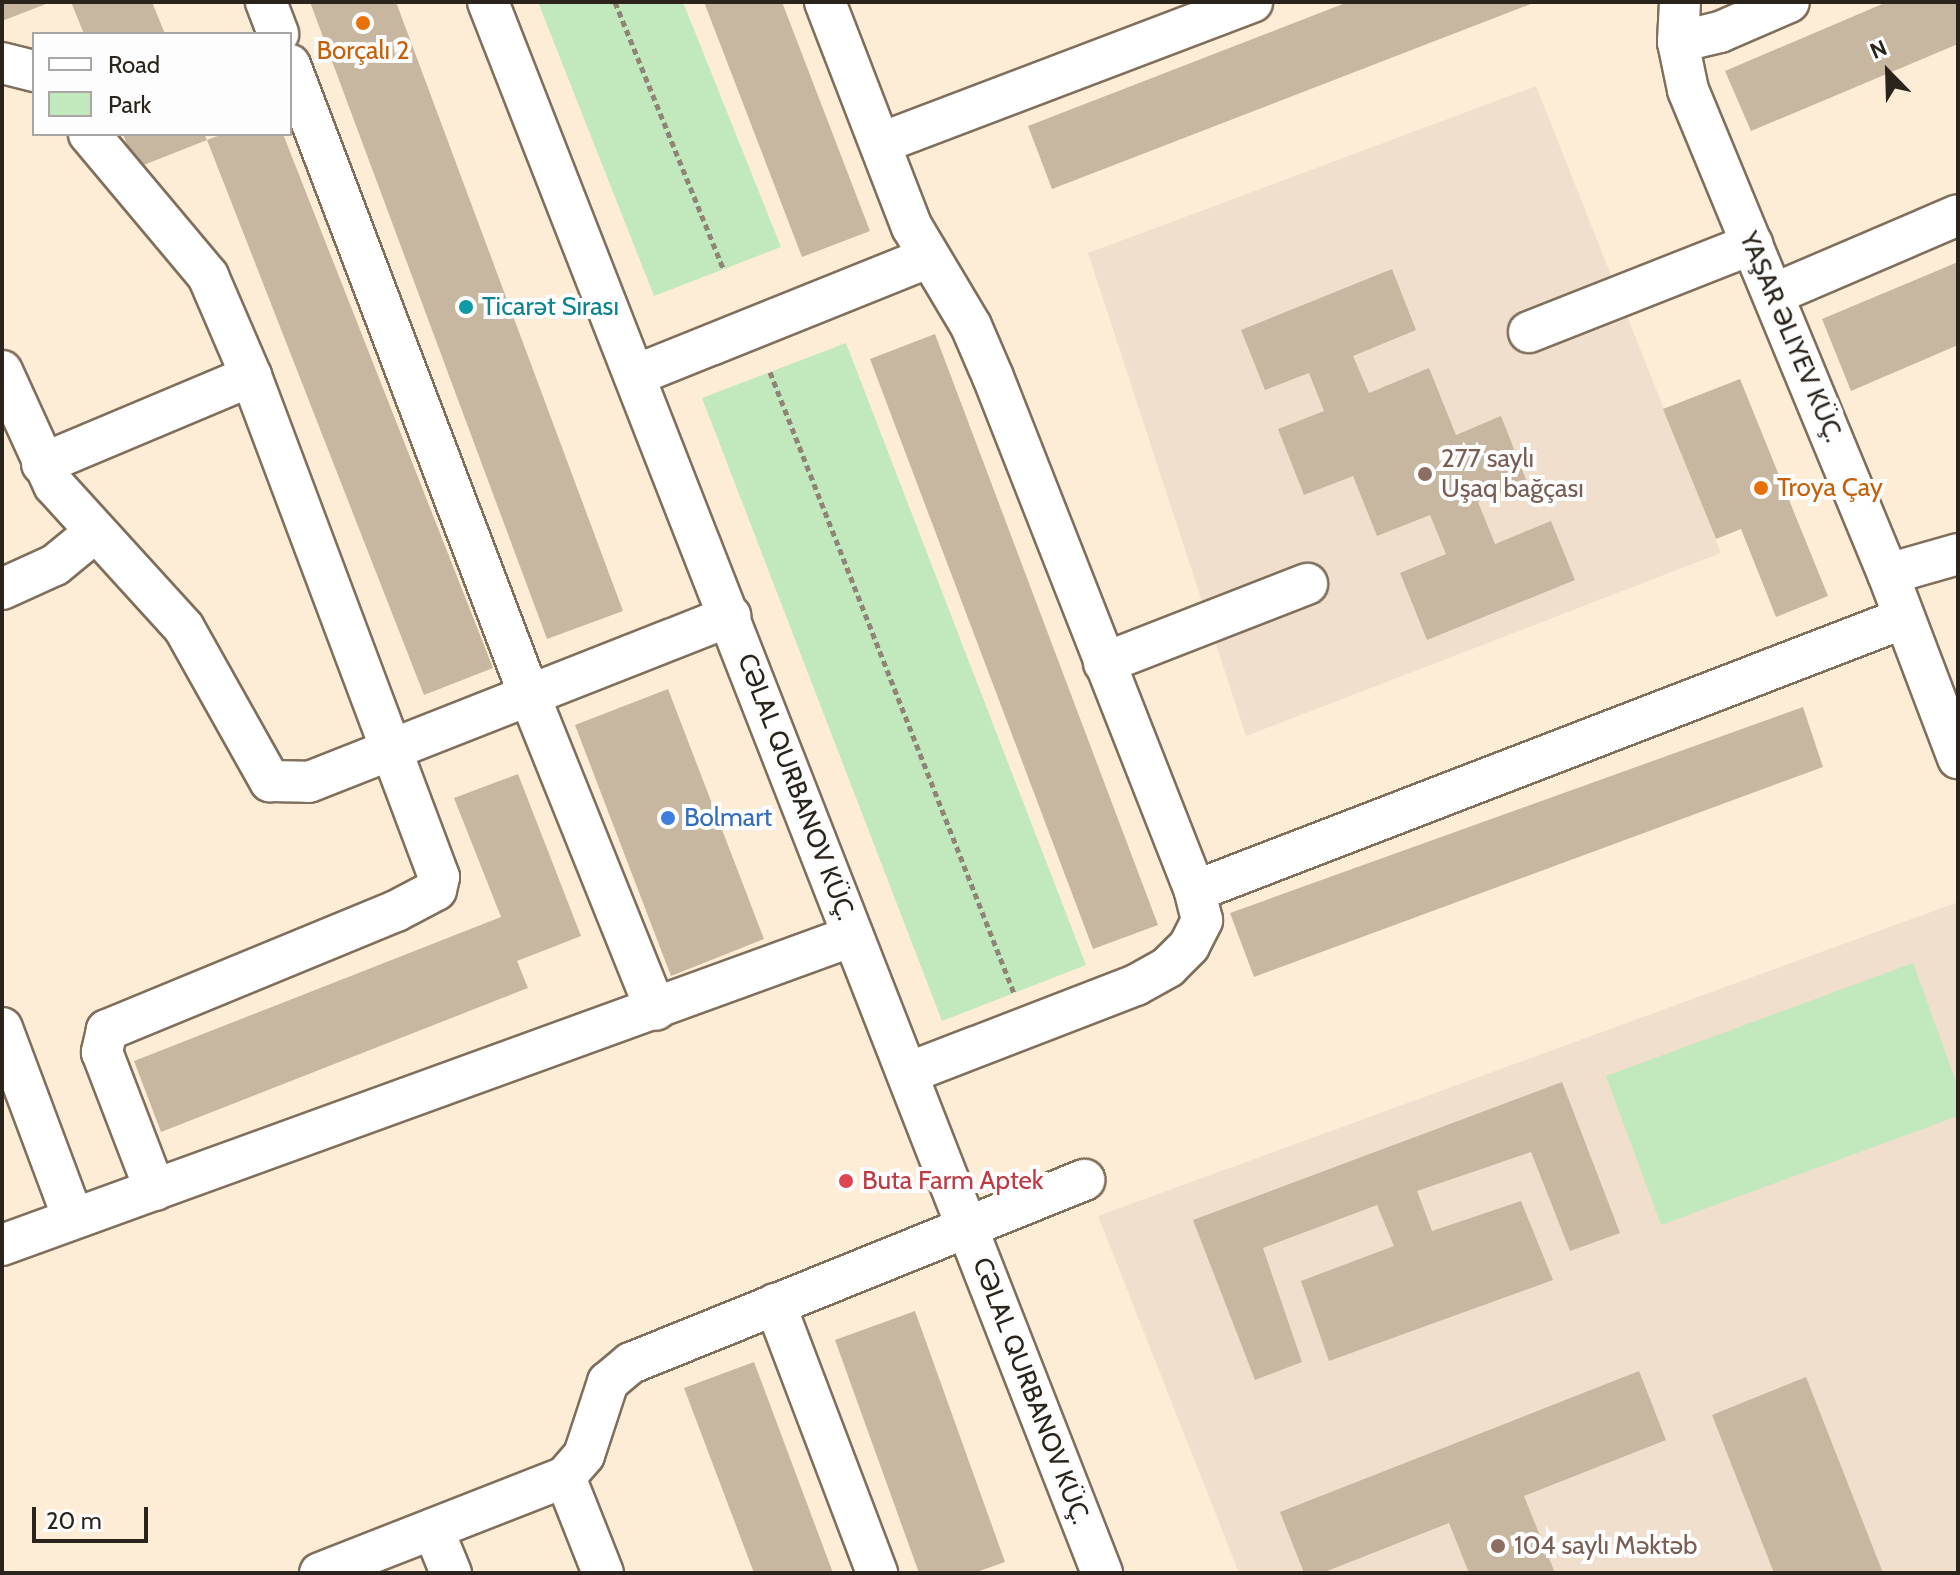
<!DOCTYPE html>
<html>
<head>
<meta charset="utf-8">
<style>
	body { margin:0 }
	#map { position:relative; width:1960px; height:1575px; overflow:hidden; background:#feedd6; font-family:Cabin,sans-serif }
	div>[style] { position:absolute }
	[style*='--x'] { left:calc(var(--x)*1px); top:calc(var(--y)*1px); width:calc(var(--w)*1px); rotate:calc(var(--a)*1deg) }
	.education>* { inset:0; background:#f0dfcd }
	.green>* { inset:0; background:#c2e8be }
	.building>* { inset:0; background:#c7b7a1 }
	.path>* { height:5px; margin-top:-2.5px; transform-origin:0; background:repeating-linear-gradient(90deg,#8f8475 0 6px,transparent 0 10px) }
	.roads { filter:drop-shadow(2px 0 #7f6f5b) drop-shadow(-2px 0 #7f6f5b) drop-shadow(0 2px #7f6f5b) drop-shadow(0 -2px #7f6f5b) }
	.minor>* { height:40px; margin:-20px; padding:0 20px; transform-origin:20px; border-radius:20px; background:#fff }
	.dots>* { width:22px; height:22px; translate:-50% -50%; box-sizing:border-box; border:4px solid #fdfdfd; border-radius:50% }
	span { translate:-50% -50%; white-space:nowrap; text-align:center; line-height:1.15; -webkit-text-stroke:8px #fdfdfd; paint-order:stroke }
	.food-label { font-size:26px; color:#c56008 }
	.left { translate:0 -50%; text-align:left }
	.culture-label { font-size:26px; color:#0d838f }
	.street-label { font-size:26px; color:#2a241c }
	.education-label { font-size:26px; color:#785e54 }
	.shop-label { font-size:26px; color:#366cbe }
	.health-label { font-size:26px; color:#be3a42 }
	.frame { position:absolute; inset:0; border:4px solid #2a241c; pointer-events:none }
	.legend { position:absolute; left:32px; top:32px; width:260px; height:104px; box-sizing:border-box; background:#fdfdfd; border:2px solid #a9a6a3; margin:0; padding:10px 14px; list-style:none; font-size:24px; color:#2a241c }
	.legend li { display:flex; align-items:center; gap:16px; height:40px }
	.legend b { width:40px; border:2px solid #a9a6a3 }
	.north { position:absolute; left:1848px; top:32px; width:80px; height:80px; -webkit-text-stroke:6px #fdfdfd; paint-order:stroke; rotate:337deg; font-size:22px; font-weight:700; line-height:32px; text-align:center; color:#2a241c }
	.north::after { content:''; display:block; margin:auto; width:28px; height:36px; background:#2a241c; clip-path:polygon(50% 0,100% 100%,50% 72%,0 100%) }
	.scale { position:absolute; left:32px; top:1507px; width:116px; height:36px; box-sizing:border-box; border:4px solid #2a241c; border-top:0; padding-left:10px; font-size:24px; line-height:28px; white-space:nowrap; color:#2a241c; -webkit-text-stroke:6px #fdfdfd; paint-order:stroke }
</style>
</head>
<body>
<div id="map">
	<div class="education">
		<i style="clip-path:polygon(1536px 86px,1721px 553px,1246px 736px,1088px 253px)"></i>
		<i style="clip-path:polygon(1958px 902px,1958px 1573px,1239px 1573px,1098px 1216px)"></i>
	</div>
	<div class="green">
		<i style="clip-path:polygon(538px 2px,683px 2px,781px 247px,654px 296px)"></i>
		<i style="clip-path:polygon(846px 343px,1086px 965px,942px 1021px,702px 398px)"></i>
		<i style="clip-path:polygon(1913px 963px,1958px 1087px,1958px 1116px,1661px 1225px,1606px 1076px)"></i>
	</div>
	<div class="building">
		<i style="clip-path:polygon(2px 2px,51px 2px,2px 21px)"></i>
		<i style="clip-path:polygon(71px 2px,152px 2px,165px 34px,84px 34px)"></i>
		<i style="clip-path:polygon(310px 2px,396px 2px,623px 611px,547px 639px)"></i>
		<i style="clip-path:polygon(704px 2px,782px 2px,870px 231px,802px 257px)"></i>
		<i style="clip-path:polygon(1348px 2px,1536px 2px,1052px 189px,1028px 126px)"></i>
		<i style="clip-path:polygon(1887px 2px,1958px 2px,1958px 44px,1751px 131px,1725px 71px)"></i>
		<i style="clip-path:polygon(123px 134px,204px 134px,207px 140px,136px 168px)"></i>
		<i style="clip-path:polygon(223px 134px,283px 134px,493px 668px,424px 695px,207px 140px)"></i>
		<i style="clip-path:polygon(1958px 262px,1958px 345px,1851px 391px,1822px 319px)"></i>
		<i style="clip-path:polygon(1392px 269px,1416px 330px,1353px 356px,1369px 393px,1429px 368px,1456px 435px,1501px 416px,1527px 482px,1478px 502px,1495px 544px,1551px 521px,1575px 580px,1427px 640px,1400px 573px,1446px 554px,1430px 515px,1377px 536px,1353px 476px,1304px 495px,1278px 429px,1324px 411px,1309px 373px,1265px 390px,1241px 330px)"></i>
		<i style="clip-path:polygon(935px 334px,1158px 925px,1093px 949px,870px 359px)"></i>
		<i style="clip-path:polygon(1740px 379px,1828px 596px,1776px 617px,1741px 529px,1716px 539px,1663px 409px)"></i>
		<i style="clip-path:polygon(668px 689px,764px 939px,671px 976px,575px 725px)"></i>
		<i style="clip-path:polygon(1803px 707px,1823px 767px,1254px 977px,1230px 913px)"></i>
		<i style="clip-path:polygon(518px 774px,581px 936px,517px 961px,528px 988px,161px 1132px,134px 1061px,501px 917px,454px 798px)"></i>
		<i style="clip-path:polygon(1562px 1082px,1620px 1233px,1570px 1251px,1531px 1152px,1417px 1191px,1432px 1231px,1521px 1201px,1553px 1280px,1329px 1361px,1301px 1281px,1394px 1246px,1377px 1205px,1263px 1248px,1302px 1362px,1255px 1380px,1193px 1220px)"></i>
		<i style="clip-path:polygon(915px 1311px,1005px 1562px,974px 1573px,919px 1573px,835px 1340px)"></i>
		<i style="clip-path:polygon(754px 1362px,833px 1573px,754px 1573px,684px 1388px)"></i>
		<i style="clip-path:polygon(1639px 1371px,1666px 1440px,1524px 1496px,1555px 1573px,1469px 1573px,1449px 1523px,1322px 1573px,1304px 1573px,1280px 1512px)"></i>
		<i style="clip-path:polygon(1806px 1377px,1883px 1573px,1774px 1573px,1712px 1415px)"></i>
	</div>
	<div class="path">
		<i style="--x:615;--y:2;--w:289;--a:67.9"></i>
		<i style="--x:770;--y:372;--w:667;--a:68.55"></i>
	</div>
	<div class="roads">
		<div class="minor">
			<i style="--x:266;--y:2;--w:34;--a:69"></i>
			<i style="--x:488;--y:2;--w:1687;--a:68.65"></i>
			<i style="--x:825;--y:2;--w:241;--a:68.9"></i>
			<i style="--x:912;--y:227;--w:115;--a:59.2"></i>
			<i style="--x:971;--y:326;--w:56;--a:66.7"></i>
			<i style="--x:993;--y:377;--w:552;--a:68.55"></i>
			<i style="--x:1680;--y:2;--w:40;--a:92.9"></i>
			<i style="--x:1678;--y:42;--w:49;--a:78.2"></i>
			<i style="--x:1688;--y:90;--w:524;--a:67.55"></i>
			<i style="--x:1888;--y:574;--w:197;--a:69.2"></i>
			<i style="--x:1678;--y:42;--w:43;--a:-13.4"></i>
			<i style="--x:1720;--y:32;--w:75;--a:-23.5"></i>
			<i style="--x:2;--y:63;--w:33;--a:14"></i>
			<i style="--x:290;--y:65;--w:676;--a:69.21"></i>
			<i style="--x:530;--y:697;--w:337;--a:68.1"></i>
			<i style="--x:89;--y:134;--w:185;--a:50"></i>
			<i style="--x:208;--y:276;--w:109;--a:66.7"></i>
			<i style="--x:251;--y:376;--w:535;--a:69.43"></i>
			<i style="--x:439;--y:877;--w:13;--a:103"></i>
			<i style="--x:436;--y:890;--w:45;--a:152.3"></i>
			<i style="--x:396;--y:911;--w:313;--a:157.6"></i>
			<i style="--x:107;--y:1030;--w:23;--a:103"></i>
			<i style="--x:102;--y:1052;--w:148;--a:69"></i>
			<i style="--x:881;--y:143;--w:397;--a:-20.8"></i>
			<i style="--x:1774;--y:294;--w:200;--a:-23.2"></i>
			<i style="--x:1529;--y:332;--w:240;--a:-21.5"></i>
			<i style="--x:2;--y:371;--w:125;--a:65.5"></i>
			<i style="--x:54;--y:485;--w:193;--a:47.7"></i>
			<i style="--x:184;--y:628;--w:176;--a:60.7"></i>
			<i style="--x:270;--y:781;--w:39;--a:1"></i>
			<i style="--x:309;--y:782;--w:453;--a:-21.5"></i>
			<i style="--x:636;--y:375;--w:316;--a:-21.9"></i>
			<i style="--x:42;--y:464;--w:227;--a:-22.8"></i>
			<i style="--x:1888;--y:574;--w:73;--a:-15.9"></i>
			<i style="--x:2;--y:589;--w:58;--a:-24.4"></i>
			<i style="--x:55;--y:565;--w:50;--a:-39.4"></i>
			<i style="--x:1104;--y:663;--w:218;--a:-21.3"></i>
			<i style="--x:2;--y:1028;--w:203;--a:69.5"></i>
			<i style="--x:908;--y:1073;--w:244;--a:-21.1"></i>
			<i style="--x:1136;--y:985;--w:37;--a:-29"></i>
			<i style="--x:1168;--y:967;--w:30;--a:-45"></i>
			<i style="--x:1189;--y:946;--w:29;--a:-63"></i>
			<i style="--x:1202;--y:920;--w:30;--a:-104"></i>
			<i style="--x:1195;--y:891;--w:760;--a:-21.06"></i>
			<i style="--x:2;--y:1245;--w:905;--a:-19.96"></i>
			<i style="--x:775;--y:1304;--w:288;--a:69.2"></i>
			<i style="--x:565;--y:1477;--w:103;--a:68.4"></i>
			<i style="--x:433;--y:1529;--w:48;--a:67.8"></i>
			<i style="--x:320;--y:1573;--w:263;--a:-21.4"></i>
			<i style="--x:565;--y:1477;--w:29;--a:-49"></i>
			<i style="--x:584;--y:1455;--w:77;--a:-71.8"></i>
			<i style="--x:608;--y:1382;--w:30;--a:-40"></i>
			<i style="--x:631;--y:1363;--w:489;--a:-22"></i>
		</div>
	</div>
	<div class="dots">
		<i style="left:363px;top:23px;background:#e8710a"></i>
		<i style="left:466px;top:307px;background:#0f9aa8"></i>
		<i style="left:1425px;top:474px;background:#8d6e63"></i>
		<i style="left:1761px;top:488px;background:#e8710a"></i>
		<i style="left:668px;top:818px;background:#3f7fe0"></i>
		<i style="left:846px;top:1181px;background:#e0444e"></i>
		<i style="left:1498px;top:1546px;background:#8d6e63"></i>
	</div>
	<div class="food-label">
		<span style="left:363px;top:51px">Borçalı 2</span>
		<span class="left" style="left:1777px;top:488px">Troya Çay</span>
	</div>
	<div class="culture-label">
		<span class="left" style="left:482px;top:307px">Ticarət Sırası</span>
	</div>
	<div class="street-label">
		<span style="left:1791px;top:337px;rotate:67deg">YAŞAR ƏLIYEV KÜÇ.</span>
		<span style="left:796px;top:787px;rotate:69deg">CƏLAL QURBANOV KÜÇ.</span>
		<span style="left:1031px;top:1391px;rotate:69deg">CƏLAL QURBANOV KÜÇ.</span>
	</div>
	<div class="education-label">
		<span class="left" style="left:1441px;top:474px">277 saylı<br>Uşaq bağçası</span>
		<span class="left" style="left:1514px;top:1546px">104 saylı Məktəb</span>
	</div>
	<div class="shop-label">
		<span class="left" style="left:684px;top:818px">Bolmart</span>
	</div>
	<div class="health-label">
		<span class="left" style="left:862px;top:1181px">Buta Farm Aptek</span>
	</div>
	<div class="frame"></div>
	<ul class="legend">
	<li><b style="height:10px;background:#fff"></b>Road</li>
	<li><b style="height:22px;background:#c2e8be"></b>Park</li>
	</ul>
	<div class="north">N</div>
	<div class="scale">20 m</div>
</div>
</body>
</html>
